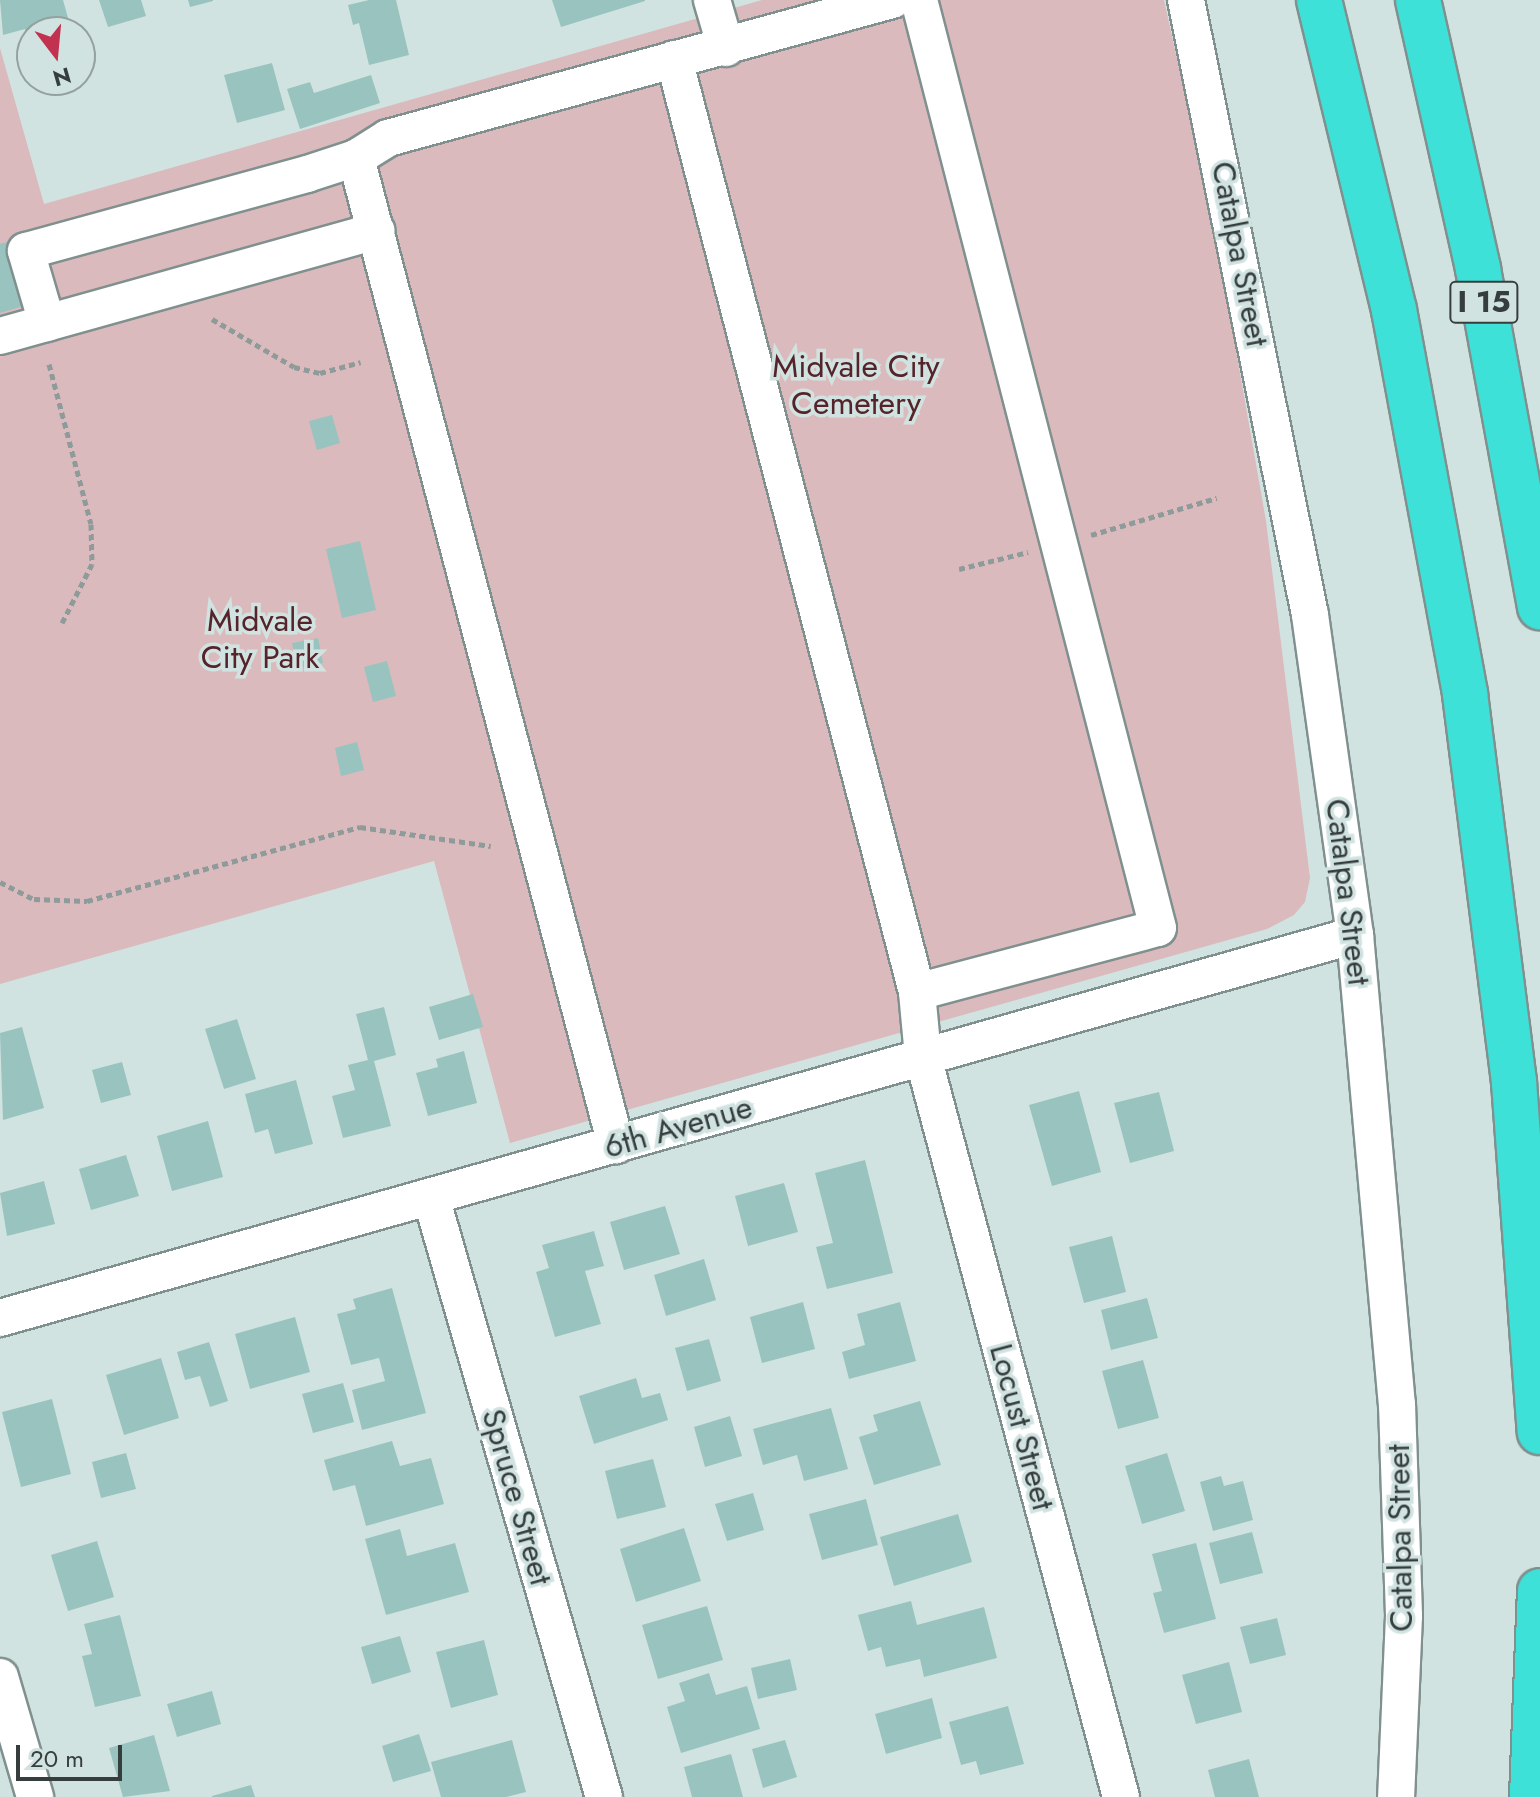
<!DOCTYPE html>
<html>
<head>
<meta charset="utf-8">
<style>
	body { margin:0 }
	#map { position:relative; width:1540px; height:1797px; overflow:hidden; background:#d1e3e1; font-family:Jost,sans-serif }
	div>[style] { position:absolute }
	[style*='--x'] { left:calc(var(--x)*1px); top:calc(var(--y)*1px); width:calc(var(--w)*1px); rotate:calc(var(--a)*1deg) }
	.green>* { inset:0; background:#dababc }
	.building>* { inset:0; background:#99c3bf }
	.path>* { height:5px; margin-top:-2.5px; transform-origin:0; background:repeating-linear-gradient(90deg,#8e9b9a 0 6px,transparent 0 10px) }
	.roads { filter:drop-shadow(2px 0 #80908f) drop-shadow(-2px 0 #80908f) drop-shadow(0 2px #80908f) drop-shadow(0 -2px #80908f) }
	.minor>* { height:36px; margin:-18px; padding:0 18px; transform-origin:18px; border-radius:18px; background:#fff }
	.highway>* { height:44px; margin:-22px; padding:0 22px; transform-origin:22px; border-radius:22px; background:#3ee1d7 }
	span { translate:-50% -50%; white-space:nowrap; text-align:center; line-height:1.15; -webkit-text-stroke:7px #d1e3e1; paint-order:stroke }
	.shield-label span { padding:2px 6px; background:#d1e3e1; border:2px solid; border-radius:6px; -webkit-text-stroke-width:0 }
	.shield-label { font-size:30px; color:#363e3d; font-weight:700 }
	.street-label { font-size:32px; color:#363e3d }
	.park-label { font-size:32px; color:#552329 }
	.north { position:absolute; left:16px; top:16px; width:80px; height:80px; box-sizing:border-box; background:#d1e3e1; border:2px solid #93a19f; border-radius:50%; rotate:164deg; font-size:22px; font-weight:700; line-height:32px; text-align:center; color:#363e3d }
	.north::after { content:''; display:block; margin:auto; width:28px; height:36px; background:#c2314f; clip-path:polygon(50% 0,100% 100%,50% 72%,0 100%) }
	.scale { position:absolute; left:16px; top:1745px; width:106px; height:36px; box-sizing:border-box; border:4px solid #363e3d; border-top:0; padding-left:10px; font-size:24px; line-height:28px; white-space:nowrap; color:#363e3d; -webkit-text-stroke:6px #d1e3e1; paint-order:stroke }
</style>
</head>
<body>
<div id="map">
	<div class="green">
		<i style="clip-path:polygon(762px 0,1164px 0,1214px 225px,1266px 521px,1310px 878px,1305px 902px,1294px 915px,1267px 929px,510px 1143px,434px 861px,0 984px,0 48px,44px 204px)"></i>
	</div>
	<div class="building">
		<i style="clip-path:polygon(0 0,63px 0,72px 32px,32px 32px,31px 50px,25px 29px,3px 35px)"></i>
		<i style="clip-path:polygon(99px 0,141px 0,146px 16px,108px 27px)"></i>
		<i style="clip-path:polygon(188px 0,213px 0,213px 1px,190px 7px)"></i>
		<i style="clip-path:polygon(369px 0,396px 0,409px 55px,369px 65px,359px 23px,353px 25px,348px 5px)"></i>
		<i style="clip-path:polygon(552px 0,645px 0,645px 1px,561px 27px)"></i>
		<i style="clip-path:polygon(272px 63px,285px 110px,237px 123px,224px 75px)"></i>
		<i style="clip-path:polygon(371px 75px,380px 103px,300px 129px,287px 89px,310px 82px,314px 93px)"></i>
		<i style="clip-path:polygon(39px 80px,65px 80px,65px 81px,41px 87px)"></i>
		<i style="clip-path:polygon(11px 241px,30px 304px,0 313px,0 244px)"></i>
		<i style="clip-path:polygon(332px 415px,340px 443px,317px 450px,309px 421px)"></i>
		<i style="clip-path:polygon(360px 541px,376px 610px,342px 618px,326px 549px)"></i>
		<i style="clip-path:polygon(318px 638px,323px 663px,297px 668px,292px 643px)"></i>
		<i style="clip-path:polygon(387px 661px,396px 696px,373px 702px,364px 667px)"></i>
		<i style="clip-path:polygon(357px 742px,364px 770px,341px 776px,335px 748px)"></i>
		<i style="clip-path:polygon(473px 994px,483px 1027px,439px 1040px,429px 1007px)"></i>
		<i style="clip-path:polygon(384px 1007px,396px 1055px,374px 1061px,391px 1126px,343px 1138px,332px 1096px,355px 1090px,348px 1065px,368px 1060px,356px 1014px)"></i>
		<i style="clip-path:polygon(237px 1019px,256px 1079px,224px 1089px,205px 1029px)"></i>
		<i style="clip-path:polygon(22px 1027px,44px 1108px,3px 1120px,0 1033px)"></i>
		<i style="clip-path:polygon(464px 1051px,477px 1103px,428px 1116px,416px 1073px,438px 1067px,436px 1059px)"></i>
		<i style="clip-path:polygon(122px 1062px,131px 1095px,101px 1103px,92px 1070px)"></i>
		<i style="clip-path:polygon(296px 1080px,313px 1144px,275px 1154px,268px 1129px,255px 1133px,245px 1094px)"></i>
		<i style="clip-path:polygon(1079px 1091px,1101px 1172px,1052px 1186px,1029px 1105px)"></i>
		<i style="clip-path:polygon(1159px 1092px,1174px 1151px,1130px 1163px,1114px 1103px)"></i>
		<i style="clip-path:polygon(208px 1121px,223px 1177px,172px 1191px,157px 1136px)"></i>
		<i style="clip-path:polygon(126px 1155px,139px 1196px,91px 1210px,79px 1169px)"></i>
		<i style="clip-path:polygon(865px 1160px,893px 1273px,827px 1289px,816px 1247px,833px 1243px,815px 1173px)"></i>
		<i style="clip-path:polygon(44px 1181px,55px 1224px,7px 1236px,0 1193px)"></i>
		<i style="clip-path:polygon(784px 1183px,798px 1232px,748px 1246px,735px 1196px)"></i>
		<i style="clip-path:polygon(665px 1206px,680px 1254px,624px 1270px,610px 1222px)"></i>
		<i style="clip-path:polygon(594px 1231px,604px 1266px,585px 1271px,601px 1324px,555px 1337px,536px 1272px,549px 1268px,542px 1245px)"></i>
		<i style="clip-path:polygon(1112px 1236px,1126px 1292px,1084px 1303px,1069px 1247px)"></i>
		<i style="clip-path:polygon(704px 1259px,716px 1300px,666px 1316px,654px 1275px)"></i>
		<i style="clip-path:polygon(392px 1288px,426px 1413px,362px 1430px,352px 1390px,385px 1381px,379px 1358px,351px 1365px,337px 1314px,356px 1309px,353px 1299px)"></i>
		<i style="clip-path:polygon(1147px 1298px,1158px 1338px,1111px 1350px,1101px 1310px)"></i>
		<i style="clip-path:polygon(803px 1302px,815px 1349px,762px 1363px,750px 1317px)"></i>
		<i style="clip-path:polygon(900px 1302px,916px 1361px,849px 1379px,842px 1352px,865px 1345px,857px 1314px)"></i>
		<i style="clip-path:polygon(295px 1317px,310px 1372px,250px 1389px,235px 1334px)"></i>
		<i style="clip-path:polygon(709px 1339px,721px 1381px,687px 1391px,675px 1348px)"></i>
		<i style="clip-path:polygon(209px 1342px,228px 1401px,210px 1407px,200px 1376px,185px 1380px,177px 1352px)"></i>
		<i style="clip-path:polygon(161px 1358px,179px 1418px,124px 1435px,106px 1375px)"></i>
		<i style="clip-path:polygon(1143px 1360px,1159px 1418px,1118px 1429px,1102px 1371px)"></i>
		<i style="clip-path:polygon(636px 1378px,642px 1398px,660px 1393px,668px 1420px,594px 1444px,579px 1396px)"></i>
		<i style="clip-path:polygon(343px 1383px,354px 1422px,313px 1433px,302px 1394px)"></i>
		<i style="clip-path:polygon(52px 1399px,71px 1474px,21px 1487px,2px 1412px)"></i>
		<i style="clip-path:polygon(920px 1401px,941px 1465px,874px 1485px,859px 1437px,878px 1431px,873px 1415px)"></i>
		<i style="clip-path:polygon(831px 1408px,848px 1469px,804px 1481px,797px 1455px,763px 1465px,753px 1429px)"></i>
		<i style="clip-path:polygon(730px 1416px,742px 1456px,705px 1467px,694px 1427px)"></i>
		<i style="clip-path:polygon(392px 1441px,400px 1466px,431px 1458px,444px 1504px,366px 1526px,355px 1485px,333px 1491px,324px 1460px)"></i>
		<i style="clip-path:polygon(126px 1453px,136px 1489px,101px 1498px,92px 1462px)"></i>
		<i style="clip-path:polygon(1167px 1453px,1185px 1511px,1142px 1524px,1125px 1466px)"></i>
		<i style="clip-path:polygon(653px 1459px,666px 1507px,617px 1519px,605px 1471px)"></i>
		<i style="clip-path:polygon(1221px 1476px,1224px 1486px,1243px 1481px,1253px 1520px,1213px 1531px,1200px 1482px)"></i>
		<i style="clip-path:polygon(753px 1493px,764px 1530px,727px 1541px,715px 1504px)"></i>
		<i style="clip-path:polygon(866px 1499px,878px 1545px,822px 1560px,809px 1514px)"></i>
		<i style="clip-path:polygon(958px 1514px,972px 1562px,894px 1586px,880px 1537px)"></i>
		<i style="clip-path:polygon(684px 1528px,701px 1581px,636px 1602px,620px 1549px)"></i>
		<i style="clip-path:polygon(400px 1529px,407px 1556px,455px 1543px,469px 1592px,386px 1615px,365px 1539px)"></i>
		<i style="clip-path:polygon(1252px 1532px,1263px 1573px,1220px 1584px,1209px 1543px)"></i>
		<i style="clip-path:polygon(97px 1541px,114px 1597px,68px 1611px,51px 1555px)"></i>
		<i style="clip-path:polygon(1196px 1543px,1216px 1619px,1164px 1633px,1153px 1593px,1162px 1591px,1152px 1554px)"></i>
		<i style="clip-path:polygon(911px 1601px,917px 1625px,984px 1607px,997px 1658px,924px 1677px,920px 1659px,886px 1667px,881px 1647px,868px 1651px,858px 1615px)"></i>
		<i style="clip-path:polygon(707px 1606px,723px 1660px,658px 1679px,642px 1625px)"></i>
		<i style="clip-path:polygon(120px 1615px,141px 1696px,95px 1707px,82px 1656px,92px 1654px,84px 1624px)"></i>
		<i style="clip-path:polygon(1277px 1618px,1286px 1655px,1250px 1664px,1240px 1627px)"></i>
		<i style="clip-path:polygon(400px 1636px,411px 1672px,372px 1684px,361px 1647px)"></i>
		<i style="clip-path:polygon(484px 1640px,498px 1695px,451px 1708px,436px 1652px)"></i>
		<i style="clip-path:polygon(790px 1659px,797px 1690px,758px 1699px,751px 1668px)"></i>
		<i style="clip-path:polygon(1229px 1662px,1242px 1712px,1196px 1724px,1182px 1675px)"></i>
		<i style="clip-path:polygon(709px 1673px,716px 1695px,747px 1686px,760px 1729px,681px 1753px,667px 1707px,685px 1701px,679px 1683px)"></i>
		<i style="clip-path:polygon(212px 1691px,221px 1724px,177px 1737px,167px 1704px)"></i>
		<i style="clip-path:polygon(932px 1698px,942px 1738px,886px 1754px,875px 1714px)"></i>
		<i style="clip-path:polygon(1008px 1706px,1024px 1764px,980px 1775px,976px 1761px,961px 1765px,949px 1722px)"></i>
		<i style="clip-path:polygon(419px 1734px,431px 1771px,393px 1782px,382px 1746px)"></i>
		<i style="clip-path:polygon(154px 1735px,170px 1791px,123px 1797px,109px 1748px)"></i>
		<i style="clip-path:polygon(512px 1740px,526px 1792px,506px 1797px,441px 1797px,431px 1762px)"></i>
		<i style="clip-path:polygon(785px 1740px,797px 1777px,763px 1788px,752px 1749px)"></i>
		<i style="clip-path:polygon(731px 1754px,743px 1797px,692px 1797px,684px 1767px)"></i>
		<i style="clip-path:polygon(1249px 1759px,1259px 1797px,1215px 1797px,1208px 1770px)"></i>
		<i style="clip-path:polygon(251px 1785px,255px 1797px,212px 1797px,212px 1796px)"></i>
	</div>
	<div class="path">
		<i style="--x:212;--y:319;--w:95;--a:30.3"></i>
		<i style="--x:294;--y:367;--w:27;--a:13"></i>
		<i style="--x:320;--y:373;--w:42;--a:-15"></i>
		<i style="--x:49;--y:364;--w:165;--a:75.3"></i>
		<i style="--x:91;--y:524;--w:40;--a:88.6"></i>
		<i style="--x:92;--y:564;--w:66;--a:117"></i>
		<i style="--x:1091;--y:535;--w:131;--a:-16.4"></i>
		<i style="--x:959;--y:569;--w:71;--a:-13.8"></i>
		<i style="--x:0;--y:882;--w:38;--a:27"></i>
		<i style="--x:34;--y:899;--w:53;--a:2.2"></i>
		<i style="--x:87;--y:901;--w:283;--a:-15.2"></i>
		<i style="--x:360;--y:827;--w:132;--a:8.3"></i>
	</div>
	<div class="roads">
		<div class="minor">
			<i style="--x:712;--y:0;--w:50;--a:73.7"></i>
			<i style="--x:1186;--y:0;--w:627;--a:78.6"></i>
			<i style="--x:1310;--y:615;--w:323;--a:82"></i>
			<i style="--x:1355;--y:935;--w:471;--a:84.9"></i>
			<i style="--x:1397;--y:1404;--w:212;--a:88.1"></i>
			<i style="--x:1404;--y:1616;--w:181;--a:92.5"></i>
			<i style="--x:674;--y:59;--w:964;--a:75.4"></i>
			<i style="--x:917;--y:992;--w:65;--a:84.7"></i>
			<i style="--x:923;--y:1057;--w:766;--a:75.02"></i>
			<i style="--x:356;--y:158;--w:1021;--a:75.24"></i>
			<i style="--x:47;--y:323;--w:75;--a:-106.3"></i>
			<i style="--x:26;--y:251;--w:291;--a:-15.3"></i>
			<i style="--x:307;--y:174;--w:52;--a:-18.1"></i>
			<i style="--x:356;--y:158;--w:38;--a:-32"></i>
			<i style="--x:388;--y:138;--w:523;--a:-15.31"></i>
			<i style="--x:0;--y:336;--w:391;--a:-15.6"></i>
			<i style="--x:917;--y:992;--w:249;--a:-14.9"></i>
			<i style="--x:1158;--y:928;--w:958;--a:-104.44"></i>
			<i style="--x:431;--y:1197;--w:624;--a:73.92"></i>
			<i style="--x:0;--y:1318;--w:1408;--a:-15.78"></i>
			<i style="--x:0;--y:1677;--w:125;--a:73.7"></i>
		</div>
		<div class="highway">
			<i style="--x:1319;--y:0;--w:319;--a:76.4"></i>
			<i style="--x:1394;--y:310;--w:391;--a:79.5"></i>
			<i style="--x:1465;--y:694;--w:391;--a:82.8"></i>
			<i style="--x:1514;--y:1082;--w:351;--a:85.8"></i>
			<i style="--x:1418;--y:0;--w:276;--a:77.4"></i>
			<i style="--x:1478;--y:269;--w:344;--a:79.6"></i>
			<i style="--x:1532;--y:1797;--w:206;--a:-87.8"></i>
		</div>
	</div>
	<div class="shield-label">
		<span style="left:1484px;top:302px">I 15</span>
	</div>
	<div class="street-label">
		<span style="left:1240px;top:254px;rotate:79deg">Catalpa Street</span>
		<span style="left:1348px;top:892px;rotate:83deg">Catalpa Street</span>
		<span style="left:678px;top:1127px;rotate:-16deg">6th Avenue</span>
		<span style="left:1022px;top:1427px;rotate:75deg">Locust Street</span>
		<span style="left:517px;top:1497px;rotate:74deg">Spruce Street</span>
		<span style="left:1400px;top:1538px;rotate:-91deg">Catalpa Street</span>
	</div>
	<div class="park-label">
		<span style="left:856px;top:385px">Midvale City<br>Cemetery</span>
		<span style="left:260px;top:639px">Midvale<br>City Park</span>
	</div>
	<div class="north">N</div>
	<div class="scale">20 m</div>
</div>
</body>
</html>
